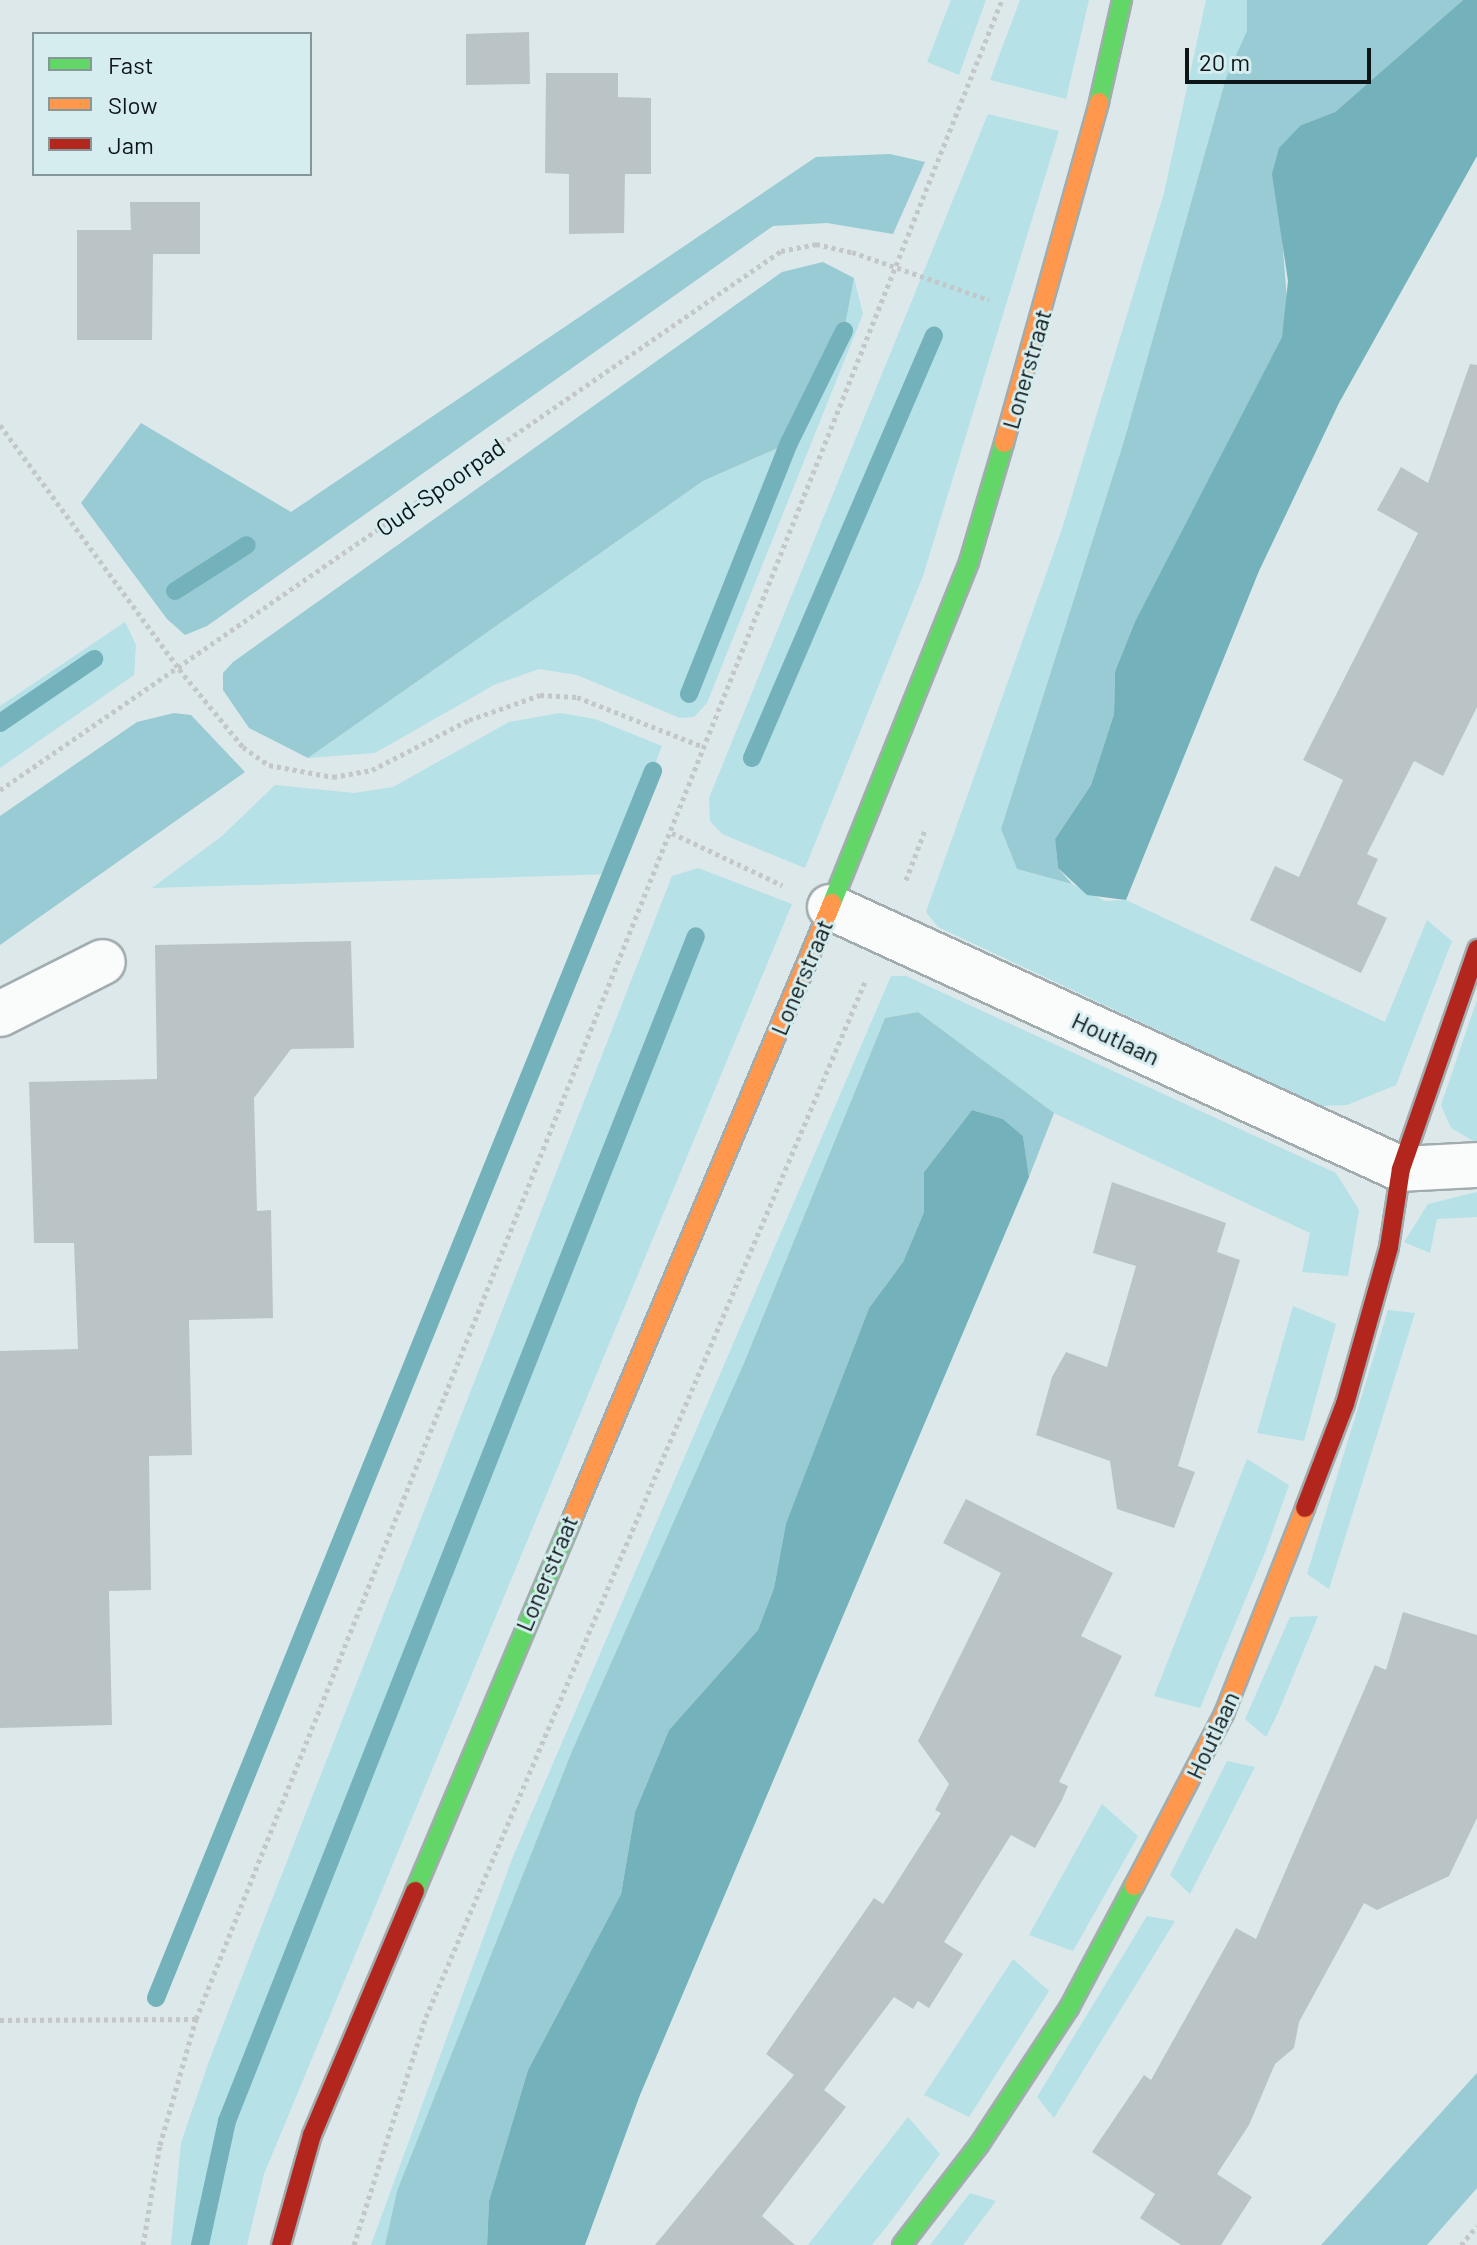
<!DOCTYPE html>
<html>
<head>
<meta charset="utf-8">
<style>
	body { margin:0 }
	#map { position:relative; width:1477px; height:2245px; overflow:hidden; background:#dce8ea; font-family:Barlow,sans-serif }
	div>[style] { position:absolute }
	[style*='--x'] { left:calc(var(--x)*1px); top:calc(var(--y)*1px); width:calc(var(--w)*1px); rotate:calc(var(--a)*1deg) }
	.green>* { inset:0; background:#b6e1e7 }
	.forest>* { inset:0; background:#98cbd3 }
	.water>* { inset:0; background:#74b2bb }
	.stream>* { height:18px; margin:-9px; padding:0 9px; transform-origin:9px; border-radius:9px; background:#74b2bb }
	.building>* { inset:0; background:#bac4c6 }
	.path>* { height:5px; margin-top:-2.5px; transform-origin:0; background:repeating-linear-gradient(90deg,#c3c7c8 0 4px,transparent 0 8px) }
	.roads { filter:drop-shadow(2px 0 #a2acae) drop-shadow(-2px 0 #a2acae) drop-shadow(0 2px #a2acae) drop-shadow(0 -2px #a2acae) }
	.street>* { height:44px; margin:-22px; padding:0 22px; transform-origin:22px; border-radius:22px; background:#fafcfc }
	.fast>* { height:18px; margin:-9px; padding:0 9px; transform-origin:9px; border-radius:9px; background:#63d668 }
	.slow>* { height:18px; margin:-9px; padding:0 9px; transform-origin:9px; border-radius:9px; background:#ff974d }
	.jam>* { height:18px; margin:-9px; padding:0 9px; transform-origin:9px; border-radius:9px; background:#b3261e }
	span { translate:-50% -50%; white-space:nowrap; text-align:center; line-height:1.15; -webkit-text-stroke:6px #d6edf0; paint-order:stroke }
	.street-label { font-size:24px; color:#0d1516 }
	.legend { position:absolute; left:32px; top:32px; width:280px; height:144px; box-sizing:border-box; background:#d6edf0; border:2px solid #869799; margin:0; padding:10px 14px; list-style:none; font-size:24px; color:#0d1516 }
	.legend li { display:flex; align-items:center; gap:16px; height:40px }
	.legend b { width:40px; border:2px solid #869799 }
	.scale { position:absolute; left:1185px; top:48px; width:186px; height:36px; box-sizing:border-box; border:4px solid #0d1516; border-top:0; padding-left:10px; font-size:24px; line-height:28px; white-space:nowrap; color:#0d1516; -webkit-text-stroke:6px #d6edf0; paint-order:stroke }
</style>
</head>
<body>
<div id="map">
	<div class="green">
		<i style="clip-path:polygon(951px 0,986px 0,959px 75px,927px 62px)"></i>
		<i style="clip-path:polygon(1020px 0,1089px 0,1066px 99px,990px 80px)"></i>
		<i style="clip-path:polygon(1206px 0,1247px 0,1248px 31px,1226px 78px,1124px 441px,1001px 829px,1017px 869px,1072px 884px,1105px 901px,1126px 900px,1385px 1022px,1427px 920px,1452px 941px,1396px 1085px,1347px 1105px,1320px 1106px,938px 927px,926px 912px,1061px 532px,1164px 193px)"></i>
		<i style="clip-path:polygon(988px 114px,1059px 131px,923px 576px,805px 868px,722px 834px,710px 821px,709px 798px)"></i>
		<i style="clip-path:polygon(854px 278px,863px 314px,707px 703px,694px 717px,680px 718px,577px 675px,539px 669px,494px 685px,375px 753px,308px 758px,703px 481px,789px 443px,844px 331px)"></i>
		<i style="clip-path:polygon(125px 622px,136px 645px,134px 675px,0 768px,0 706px)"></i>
		<i style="clip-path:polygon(560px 713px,595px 719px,662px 746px,613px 874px,152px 888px,222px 836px,275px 785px,354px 793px,393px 787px,509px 722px)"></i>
		<i style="clip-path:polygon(698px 868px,792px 904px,264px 2174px,247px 2245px,171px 2245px,181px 2143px,209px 2061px,672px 876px)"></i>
		<i style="clip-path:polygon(891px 976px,906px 976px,1336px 1173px,1359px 1210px,1348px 1276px,1302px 1272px,1310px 1233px,1054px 1113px,918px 1012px,885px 1018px,744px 1363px,572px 1751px,397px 2191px,385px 2245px,371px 2245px,512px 1859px)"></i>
		<i style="clip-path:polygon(1477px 1000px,1477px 1143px,1451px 1128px,1441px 1105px)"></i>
		<i style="clip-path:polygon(1477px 1192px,1477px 1217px,1437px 1219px,1430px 1253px,1404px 1242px,1428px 1204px)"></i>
		<i style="clip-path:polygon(1293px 1306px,1336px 1324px,1304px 1441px,1257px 1433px)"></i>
		<i style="clip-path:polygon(1388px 1310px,1415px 1313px,1329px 1589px,1307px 1574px)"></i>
		<i style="clip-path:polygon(1247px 1459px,1289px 1485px,1266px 1550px,1200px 1708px,1154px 1696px)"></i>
		<i style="clip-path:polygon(1318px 1616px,1277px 1715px,1266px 1737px,1245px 1719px,1290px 1617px)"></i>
		<i style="clip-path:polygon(1227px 1761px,1255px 1767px,1190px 1894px,1170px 1875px)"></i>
		<i style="clip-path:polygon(1102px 1804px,1138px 1836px,1073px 1951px,1029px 1935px)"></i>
		<i style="clip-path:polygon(1147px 1916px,1175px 1921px,1054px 2118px,1037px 2097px)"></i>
		<i style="clip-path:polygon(1013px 1959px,1049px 1991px,969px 2117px,924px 2095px)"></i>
		<i style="clip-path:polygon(908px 2117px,940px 2154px,891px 2221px,872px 2245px,808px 2245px)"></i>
		<i style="clip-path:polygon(970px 2193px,996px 2201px,963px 2245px,930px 2245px)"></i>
	</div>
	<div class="forest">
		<i style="clip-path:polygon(1247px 0,1463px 0,1335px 112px,1301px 125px,1282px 236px,1288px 313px,1282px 337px,1115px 672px,1114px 714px,1091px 785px,1055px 839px,1058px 868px,1072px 884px,1017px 869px,1001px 829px,1124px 441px,1226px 78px,1247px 31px)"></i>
		<i style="clip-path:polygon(890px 154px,925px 162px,893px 234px,827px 223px,773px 226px,207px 626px,185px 635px,167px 619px,81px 503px,141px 423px,291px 512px,816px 157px)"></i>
		<i style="clip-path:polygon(823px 262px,854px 278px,844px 331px,789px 443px,703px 481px,308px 758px,249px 728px,223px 690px,223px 673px,233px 662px,782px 272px)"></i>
		<i style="clip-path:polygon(174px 713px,191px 715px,245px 772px,0 945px,0 816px,137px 722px)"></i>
		<i style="clip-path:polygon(918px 1012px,1054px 1113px,1029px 1177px,1023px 1136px,1003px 1119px,972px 1110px,924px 1172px,924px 1212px,903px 1262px,869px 1308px,786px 1523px,774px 1588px,758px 1630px,669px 1730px,635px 1812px,621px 1894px,528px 2070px,489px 2201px,487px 2245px,385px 2245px,397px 2191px,572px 1751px,744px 1363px,885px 1018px)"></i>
		<i style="clip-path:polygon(1477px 2073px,1477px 2188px,1427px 2245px,1321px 2245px)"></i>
	</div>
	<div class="water">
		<i style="clip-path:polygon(1463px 0,1477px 0,1477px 156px,1339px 403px,1259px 571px,1126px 900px,1087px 895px,1058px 868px,1055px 839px,1091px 785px,1114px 714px,1115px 672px,1135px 622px,1282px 337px,1288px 281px,1272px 174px,1279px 148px,1301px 125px,1335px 112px)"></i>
		<i style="clip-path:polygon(972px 1110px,1003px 1119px,1023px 1136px,1029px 1177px,640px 2095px,585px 2245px,487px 2245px,489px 2201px,528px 2070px,621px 1894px,635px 1812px,669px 1730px,758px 1630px,774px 1588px,786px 1523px,869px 1308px,903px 1262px,924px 1212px,924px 1172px)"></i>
	</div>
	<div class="stream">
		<i style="--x:175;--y:591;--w:85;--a:-32.6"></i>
		<i style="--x:689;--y:694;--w:270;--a:-68.3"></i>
		<i style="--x:789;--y:443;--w:125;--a:-63.8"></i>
		<i style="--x:0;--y:723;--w:114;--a:-34.2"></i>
		<i style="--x:752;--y:758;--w:460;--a:-66.7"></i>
		<i style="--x:156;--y:1998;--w:1324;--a:-67.95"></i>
		<i style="--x:200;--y:2245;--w:127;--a:-77.7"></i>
		<i style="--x:227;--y:2121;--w:1274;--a:-68.41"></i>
	</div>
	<div class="building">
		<i style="clip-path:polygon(529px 32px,530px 84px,466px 85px,466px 34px)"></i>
		<i style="clip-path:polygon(546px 73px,618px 73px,618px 97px,651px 98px,651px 174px,625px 174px,624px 233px,569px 234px,569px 174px,545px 173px)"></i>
		<i style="clip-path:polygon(130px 202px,200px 202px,200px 254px,153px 254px,152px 340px,77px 340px,77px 230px,131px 230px)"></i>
		<i style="clip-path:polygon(1470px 364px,1477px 365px,1477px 707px,1443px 776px,1414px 761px,1367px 854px,1378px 859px,1357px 904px,1387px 918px,1361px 973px,1250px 920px,1275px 866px,1299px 877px,1343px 780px,1303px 760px,1418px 533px,1377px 510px,1401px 467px,1428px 483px)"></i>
		<i style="clip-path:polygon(351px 941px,354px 1048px,291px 1049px,254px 1098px,257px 1211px,271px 1210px,273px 1318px,189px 1320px,192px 1455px,149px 1456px,151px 1590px,109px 1591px,112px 1725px,0 1728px,0 1351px,78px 1349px,74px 1243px,34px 1243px,29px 1082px,157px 1079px,155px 945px)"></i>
		<i style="clip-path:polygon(1112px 1182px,1226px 1223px,1217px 1252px,1240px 1260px,1178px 1466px,1195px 1472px,1174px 1528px,1117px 1509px,1110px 1461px,1036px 1435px,1052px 1377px,1066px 1352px,1107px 1367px,1136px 1266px,1093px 1253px)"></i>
		<i style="clip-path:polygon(966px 1499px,1113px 1573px,1081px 1636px,1122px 1656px,1059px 1782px,1068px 1786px,1062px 1800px,1035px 1848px,1011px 1835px,944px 1942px,963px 1954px,929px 2008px,918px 2001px,913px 2009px,894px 1997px,824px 2090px,846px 2107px,762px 2216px,795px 2245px,655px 2245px,794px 2075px,766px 2054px,874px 1898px,883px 1904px,941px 1813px,935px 1810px,949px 1784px,918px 1741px,1001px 1573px,943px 1543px)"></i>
		<i style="clip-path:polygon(1403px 1612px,1477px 1635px,1477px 1818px,1449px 1876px,1377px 1910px,1364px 1903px,1299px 2022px,1294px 2048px,1275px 2064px,1249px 2125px,1217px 2174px,1252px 2197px,1221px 2245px,1181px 2245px,1140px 2218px,1155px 2194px,1092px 2152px,1144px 2075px,1151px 2080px,1236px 1928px,1256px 1939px,1375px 1665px,1386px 1670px)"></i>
	</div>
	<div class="path">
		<i style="--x:0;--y:425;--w:303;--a:53.7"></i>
		<i style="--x:179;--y:669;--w:101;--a:50.6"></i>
		<i style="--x:243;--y:747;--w:32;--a:35"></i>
		<i style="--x:269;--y:765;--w:65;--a:10.6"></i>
		<i style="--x:333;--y:777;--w:40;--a:-10"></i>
		<i style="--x:372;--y:770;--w:109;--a:-27.3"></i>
		<i style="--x:469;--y:720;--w:75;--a:-19.4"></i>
		<i style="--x:540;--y:695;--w:37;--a:3"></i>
		<i style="--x:577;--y:697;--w:136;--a:21.5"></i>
		<i style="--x:0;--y:790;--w:949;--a:-34.61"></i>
		<i style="--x:781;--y:251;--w:36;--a:-11"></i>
		<i style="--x:816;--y:244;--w:37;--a:13"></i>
		<i style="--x:852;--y:252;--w:145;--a:19.3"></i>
		<i style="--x:672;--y:833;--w:122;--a:25.3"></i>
		<i style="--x:906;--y:880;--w:53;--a:-69.2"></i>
		<i style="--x:0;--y:2020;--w:196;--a:-0.3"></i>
		<i style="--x:143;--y:2245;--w:101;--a:-80.4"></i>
		<i style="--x:160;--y:2145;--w:131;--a:-74.1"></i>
		<i style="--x:196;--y:2019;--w:2174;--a:-68.24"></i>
		<i style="--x:354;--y:2245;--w:239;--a:-72.5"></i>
		<i style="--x:426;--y:2017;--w:1124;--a:-67.02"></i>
		<i style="--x:1461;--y:2245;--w:25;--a:-50"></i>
	</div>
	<div class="roads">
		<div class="street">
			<i style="--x:830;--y:907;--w:628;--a:24.65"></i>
			<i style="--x:1401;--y:1169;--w:76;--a:-3"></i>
			<i style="--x:0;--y:1014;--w:115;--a:-26.8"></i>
		</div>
		<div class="fast">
			<i style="--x:1099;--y:102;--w:105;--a:-77.3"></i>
			<i style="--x:832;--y:903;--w:367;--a:-68.1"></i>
			<i style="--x:969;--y:562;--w:124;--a:-73.6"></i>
			<i style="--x:415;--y:1891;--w:402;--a:-67.1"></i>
			<i style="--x:902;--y:2245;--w:126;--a:-52.4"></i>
			<i style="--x:979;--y:2145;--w:164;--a:-56.7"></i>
			<i style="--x:1069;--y:2008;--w:138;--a:-62"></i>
		</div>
		<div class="slow">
			<i style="--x:1004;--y:443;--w:354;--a:-74.4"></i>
			<i style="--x:571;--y:1521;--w:671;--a:-67.1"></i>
			<i style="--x:1134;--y:1886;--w:194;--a:-62.4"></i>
			<i style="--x:1224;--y:1714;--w:221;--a:-68.5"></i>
		</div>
		<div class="jam">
			<i style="--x:1305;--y:1508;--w:111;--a:-69"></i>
			<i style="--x:1345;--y:1404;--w:163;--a:-74.3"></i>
			<i style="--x:1389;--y:1247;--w:79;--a:-81.3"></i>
			<i style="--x:1401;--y:1169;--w:233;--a:-70.9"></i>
			<i style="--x:281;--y:2245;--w:114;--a:-74.3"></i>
			<i style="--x:312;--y:2135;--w:265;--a:-67.1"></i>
		</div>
	</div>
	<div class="street-label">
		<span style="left:1026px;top:369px;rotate:-74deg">Lonerstraat</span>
		<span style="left:440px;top:487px;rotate:-35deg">Oud-Spoorpad</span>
		<span style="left:801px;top:977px;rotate:-67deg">Lonerstraat</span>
		<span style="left:1116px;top:1038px;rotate:25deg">Houtlaan</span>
		<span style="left:546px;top:1573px;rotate:-67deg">Lonerstraat</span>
		<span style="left:1212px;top:1735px;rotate:-65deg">Houtlaan</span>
	</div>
	<ul class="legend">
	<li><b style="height:10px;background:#63d668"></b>Fast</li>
	<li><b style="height:10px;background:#ff974d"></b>Slow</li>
	<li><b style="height:10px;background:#b3261e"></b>Jam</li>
	</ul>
	<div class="scale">20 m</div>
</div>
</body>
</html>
